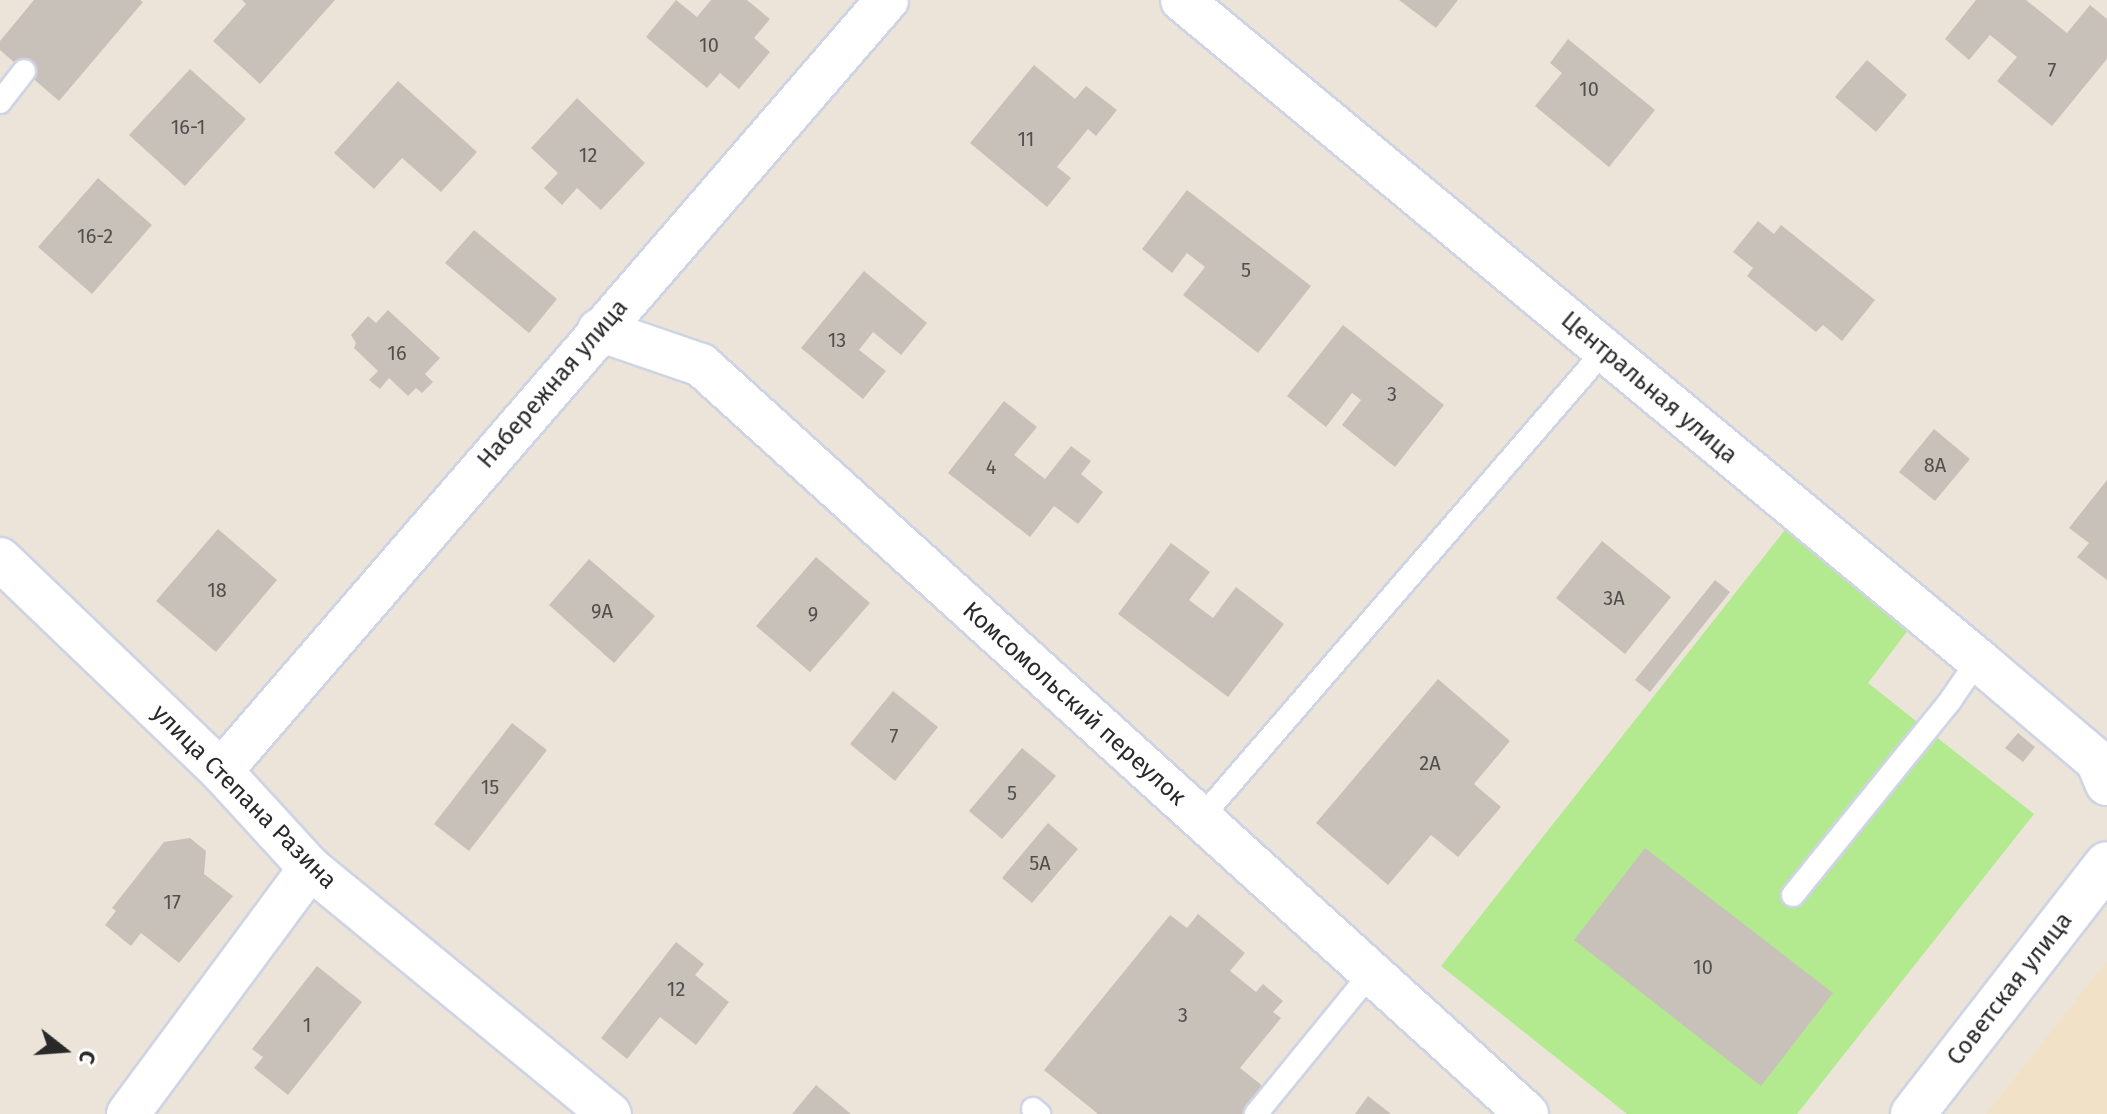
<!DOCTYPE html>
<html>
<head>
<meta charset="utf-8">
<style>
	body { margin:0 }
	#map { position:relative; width:2107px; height:1114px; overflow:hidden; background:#ede4d9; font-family:"Fira Sans",sans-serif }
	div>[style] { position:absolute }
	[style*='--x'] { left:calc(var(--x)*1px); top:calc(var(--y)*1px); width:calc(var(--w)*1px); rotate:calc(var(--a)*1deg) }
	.education>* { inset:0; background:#f1e1c7 }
	.green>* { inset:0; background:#b3ea90 }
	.building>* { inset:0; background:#c8c1b9 }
	.roads { filter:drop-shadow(2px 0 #ced4e4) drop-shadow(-2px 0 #ced4e4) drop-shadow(0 2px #ced4e4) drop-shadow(0 -2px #ced4e4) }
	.lane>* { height:22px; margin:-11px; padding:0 11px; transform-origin:11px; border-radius:11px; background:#fff }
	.street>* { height:42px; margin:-21px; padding:0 21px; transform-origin:21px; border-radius:21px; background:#fff }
	.secondary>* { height:44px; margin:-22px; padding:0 22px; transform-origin:22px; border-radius:22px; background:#fff }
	span { translate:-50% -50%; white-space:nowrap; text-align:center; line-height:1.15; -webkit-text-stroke:6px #fff; paint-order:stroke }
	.number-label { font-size:20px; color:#514f4d }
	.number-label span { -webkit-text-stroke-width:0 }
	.street-label { font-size:24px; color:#292929 }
	.north { position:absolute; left:24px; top:1010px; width:80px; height:80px; -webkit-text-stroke:6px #fff; paint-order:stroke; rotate:107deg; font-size:22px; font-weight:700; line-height:32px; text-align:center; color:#292929 }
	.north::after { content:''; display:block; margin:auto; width:28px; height:36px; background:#292929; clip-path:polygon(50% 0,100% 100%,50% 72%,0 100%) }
</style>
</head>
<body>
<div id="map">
	<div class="education">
		<i style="clip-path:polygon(2107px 961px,2107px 1114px,1986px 1114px)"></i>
	</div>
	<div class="green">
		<i style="clip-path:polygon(1788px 526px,1912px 625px,1868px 683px,2034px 814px,1797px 1114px,1627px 1114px,1441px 966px)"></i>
	</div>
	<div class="building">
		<i style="clip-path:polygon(34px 0,140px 0,143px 2px,59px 101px,0 50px,0 41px)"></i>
		<i style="clip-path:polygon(242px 0,335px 0,260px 84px,213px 41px,246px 4px)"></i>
		<i style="clip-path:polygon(676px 0,697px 17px,711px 0,747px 0,770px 19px,754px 38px,770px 52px,739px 89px,720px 73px,707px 88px,646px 37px)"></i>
		<i style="clip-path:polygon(1399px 0,1458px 0,1436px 28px)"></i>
		<i style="clip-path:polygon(1976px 0,2026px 0,2067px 33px,2090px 5px,2107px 19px,2107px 59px,2052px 126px,1997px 81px,2017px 57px,1990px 35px,1969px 60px,1945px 39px)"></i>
		<i style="clip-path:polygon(1568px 39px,1655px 110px,1609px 167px,1535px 106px,1562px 73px,1550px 63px)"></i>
		<i style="clip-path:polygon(1867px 60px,1907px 95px,1876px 132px,1835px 97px)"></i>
		<i style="clip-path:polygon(1034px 65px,1075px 99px,1086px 86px,1117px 110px,1096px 136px,1088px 129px,1057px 167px,1071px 178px,1047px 207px,970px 143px)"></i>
		<i style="clip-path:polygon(190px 69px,246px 119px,185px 186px,129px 135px)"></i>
		<i style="clip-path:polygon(398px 81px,477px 152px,441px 192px,402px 158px,374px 189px,334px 153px)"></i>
		<i style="clip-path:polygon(577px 98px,645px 163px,601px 210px,577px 188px,562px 205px,544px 188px,558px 173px,531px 148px)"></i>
		<i style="clip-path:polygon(98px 178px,152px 225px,92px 294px,38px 247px)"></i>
		<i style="clip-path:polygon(1187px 190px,1311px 286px,1258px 353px,1183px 295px,1205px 267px,1187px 253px,1172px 273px,1142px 249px)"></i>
		<i style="clip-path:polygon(1758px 221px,1774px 234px,1781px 225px,1875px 300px,1842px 341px,1823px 325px,1816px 332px,1747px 276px,1753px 268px,1733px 252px)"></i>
		<i style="clip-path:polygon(474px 230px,557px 299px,529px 333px,445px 263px)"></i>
		<i style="clip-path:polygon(864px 271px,927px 323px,901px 355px,873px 332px,859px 350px,886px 371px,863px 399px,801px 348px)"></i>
		<i style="clip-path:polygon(388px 310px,440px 358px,425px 374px,433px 382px,422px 393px,416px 388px,408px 396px,389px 378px,380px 389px,369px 380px,378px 371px,354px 348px,356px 343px,351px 335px,368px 316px,376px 323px)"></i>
		<i style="clip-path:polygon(1343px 325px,1444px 405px,1395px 467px,1342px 425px,1361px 400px,1352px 393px,1326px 427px,1287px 396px)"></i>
		<i style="clip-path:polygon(1004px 401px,1037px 427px,1014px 455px,1045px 479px,1071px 446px,1091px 461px,1081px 474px,1103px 492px,1078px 524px,1054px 506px,1030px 537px,948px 473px)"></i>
		<i style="clip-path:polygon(1934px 429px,1970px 459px,1935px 501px,1899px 472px)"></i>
		<i style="clip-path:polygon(2107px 480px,2107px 580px,2077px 557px,2089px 543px,2069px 528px)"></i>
		<i style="clip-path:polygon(218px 529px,277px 580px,216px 652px,156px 601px)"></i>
		<i style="clip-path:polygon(1602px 541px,1671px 597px,1625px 654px,1556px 598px)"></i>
		<i style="clip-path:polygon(1171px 543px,1210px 572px,1189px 600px,1213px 618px,1236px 587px,1284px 624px,1228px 697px,1118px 614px)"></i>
		<i style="clip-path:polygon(816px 557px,870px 603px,810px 672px,756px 626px)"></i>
		<i style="clip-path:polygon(589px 559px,655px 616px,614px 663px,549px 605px)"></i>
		<i style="clip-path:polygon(1715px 580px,1730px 592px,1650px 692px,1635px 680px)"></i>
		<i style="clip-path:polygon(1438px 679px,1510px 741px,1474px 784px,1501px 807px,1458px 857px,1431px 835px,1388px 885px,1316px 823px)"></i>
		<i style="clip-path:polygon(893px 691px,938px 727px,895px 781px,850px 744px)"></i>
		<i style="clip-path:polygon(512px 723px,547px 750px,469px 851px,434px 824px)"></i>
		<i style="clip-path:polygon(2018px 733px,2035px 747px,2023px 762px,2005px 748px)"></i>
		<i style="clip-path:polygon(1022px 748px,1056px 776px,1002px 839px,969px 811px)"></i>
		<i style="clip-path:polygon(1048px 823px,1078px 849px,1032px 903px,1002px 878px)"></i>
		<i style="clip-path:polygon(190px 838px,206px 851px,204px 874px,233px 896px,179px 963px,141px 933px,131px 946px,105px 925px,116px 911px,112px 908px,164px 842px)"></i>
		<i style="clip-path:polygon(1645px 848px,1833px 993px,1761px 1086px,1574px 940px)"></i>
		<i style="clip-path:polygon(1198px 914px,1245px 953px,1230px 971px,1256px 992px,1263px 984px,1283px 1001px,1273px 1012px,1281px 1018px,1240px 1068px,1264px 1087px,1242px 1114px,1098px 1114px,1044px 1070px,1170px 915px,1187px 928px)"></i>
		<i style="clip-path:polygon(676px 942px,704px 964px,695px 975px,729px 1002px,696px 1045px,660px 1017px,627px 1059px,601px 1038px)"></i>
		<i style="clip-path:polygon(317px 966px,362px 1002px,288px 1095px,254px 1068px,263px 1057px,252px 1049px)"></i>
		<i style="clip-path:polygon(816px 1085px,851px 1114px,792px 1114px)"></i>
		<i style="clip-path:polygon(1368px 1096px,1391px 1114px,1355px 1114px)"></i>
	</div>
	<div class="roads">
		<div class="lane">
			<i style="--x:0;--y:102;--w:39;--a:-52"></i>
			<i style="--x:1200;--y:819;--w:618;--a:-49.2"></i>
			<i style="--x:1793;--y:895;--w:250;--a:-51"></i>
			<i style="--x:1950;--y:701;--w:50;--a:-55.7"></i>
			<i style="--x:1033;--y:1109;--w:8;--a:40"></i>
			<i style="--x:1256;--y:1114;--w:182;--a:-50.8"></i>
		</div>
		<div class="street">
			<i style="--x:1182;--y:0;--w:1034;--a:39.66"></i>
			<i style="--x:1978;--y:660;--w:156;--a:40.3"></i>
			<i style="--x:2097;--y:761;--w:25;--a:67"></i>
			<i style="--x:599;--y:330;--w:108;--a:18.9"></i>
			<i style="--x:701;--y:365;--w:1115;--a:42.2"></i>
			<i style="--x:0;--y:559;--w:306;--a:43.8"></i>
			<i style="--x:221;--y:771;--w:132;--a:47.5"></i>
			<i style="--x:310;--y:868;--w:388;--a:39.4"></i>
			<i style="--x:221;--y:771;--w:1019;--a:-49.18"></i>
			<i style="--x:128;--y:1114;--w:306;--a:-53.5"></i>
		</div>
		<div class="secondary">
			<i style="--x:1913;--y:1114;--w:316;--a:-52.2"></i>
		</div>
	</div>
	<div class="number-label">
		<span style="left:709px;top:45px">10</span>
		<span style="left:2052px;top:70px">7</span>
		<span style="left:1589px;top:89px">10</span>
		<span style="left:188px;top:127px">16-1</span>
		<span style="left:1026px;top:139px">11</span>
		<span style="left:588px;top:155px">12</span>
		<span style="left:95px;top:236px">16-2</span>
		<span style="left:1246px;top:270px">5</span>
		<span style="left:837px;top:340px">13</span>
		<span style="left:397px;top:353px">16</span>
		<span style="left:1392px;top:394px">3</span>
		<span style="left:1935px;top:465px">8А</span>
		<span style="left:991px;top:467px">4</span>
		<span style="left:217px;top:590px">18</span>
		<span style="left:1614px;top:598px">3А</span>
		<span style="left:602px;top:611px">9А</span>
		<span style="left:813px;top:614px">9</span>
		<span style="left:894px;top:736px">7</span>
		<span style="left:1430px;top:763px">2А</span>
		<span style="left:490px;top:787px">15</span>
		<span style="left:1012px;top:793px">5</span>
		<span style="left:1040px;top:863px">5А</span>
		<span style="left:172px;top:902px">17</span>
		<span style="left:1703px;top:967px">10</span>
		<span style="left:676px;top:989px">12</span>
		<span style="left:1183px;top:1015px">3</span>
		<span style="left:307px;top:1025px">1</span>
	</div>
	<div class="street-label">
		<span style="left:553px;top:384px;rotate:-49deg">Набережная улица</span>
		<span style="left:1649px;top:388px;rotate:40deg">Центральная улица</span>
		<span style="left:1074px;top:704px;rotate:42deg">Комсомольский переулок</span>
		<span style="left:244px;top:797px;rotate:45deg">улица Степана Разина</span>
		<span style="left:2010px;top:989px;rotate:-52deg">Советская улица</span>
	</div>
	<div class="north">С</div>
</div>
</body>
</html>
